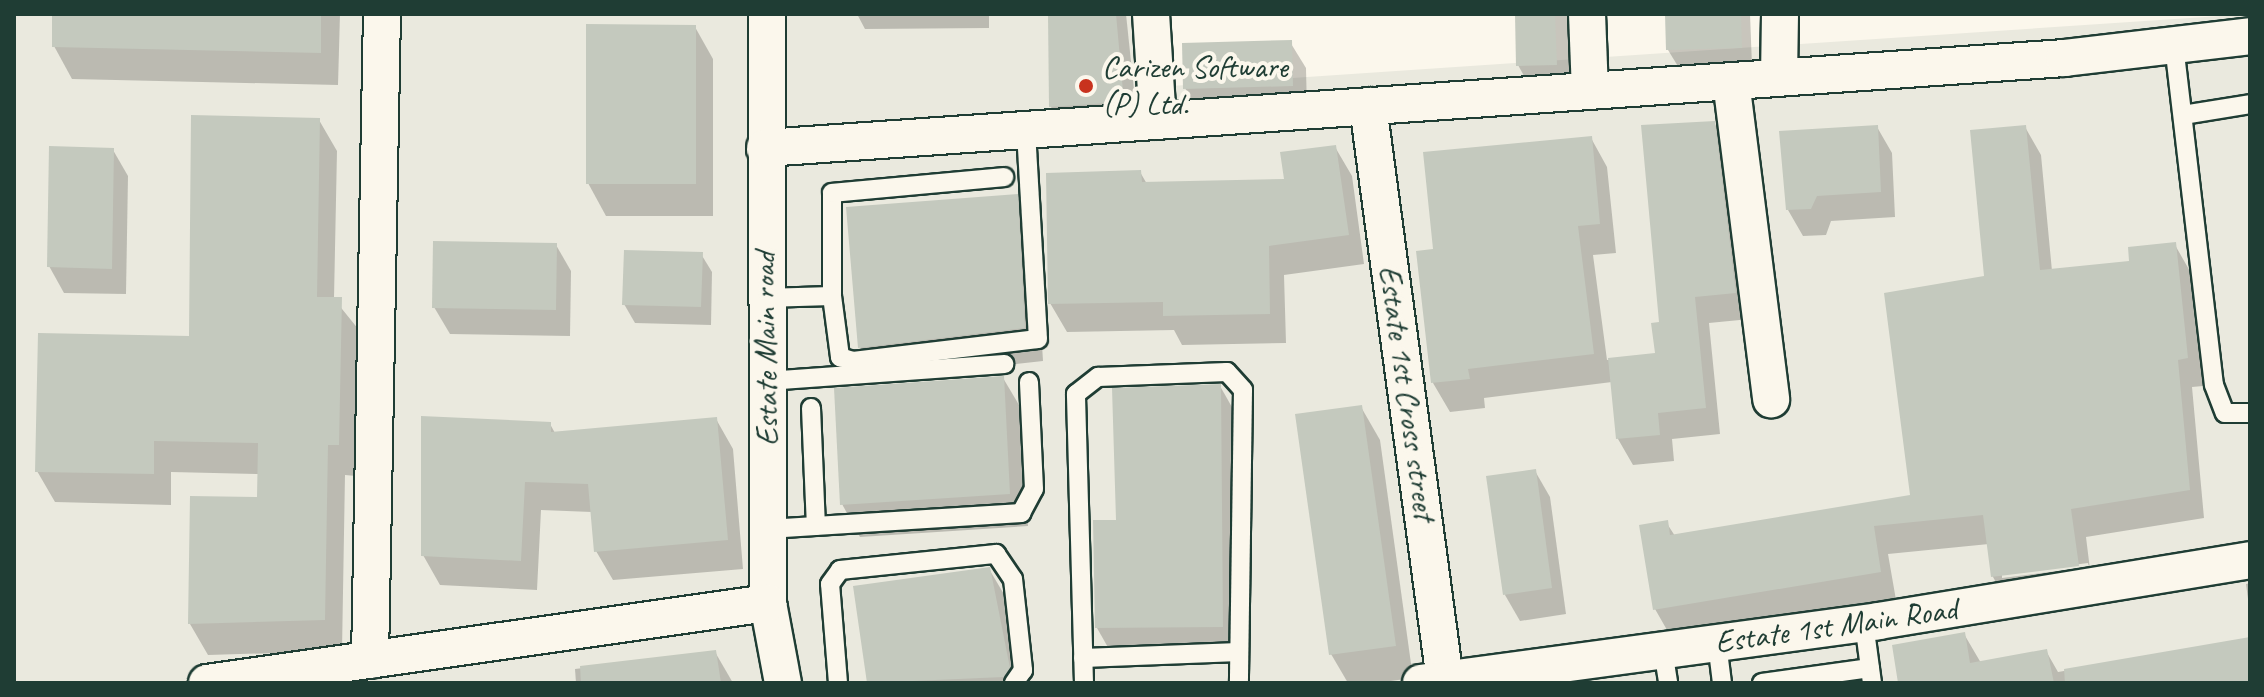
<!DOCTYPE html>
<html>
<head>
<meta charset="utf-8">
<style>
	body { margin:0 }
	#map { position:relative; width:2264px; height:697px; overflow:hidden; background:#fbf7ec; font-family:Caveat,sans-serif }
	div>[style] { position:absolute }
	[style*='--x'] { left:calc(var(--x)*1px); top:calc(var(--y)*1px); width:calc(var(--w)*1px); rotate:calc(var(--a)*1deg) }
	.built>* { inset:0; background:#eae9de }
	.shadow>* { inset:0; background:#0003 }
	.building>* { inset:0; background:#c4c9be }
	.roads { filter:drop-shadow(2px 0 #1f3d34) drop-shadow(-2px 0 #1f3d34) drop-shadow(0 2px #1f3d34) drop-shadow(0 -2px #1f3d34) }
	.lane>* { height:18px; margin:-9px; padding:0 9px; transform-origin:9px; border-radius:9px; background:#fbf7ec }
	.street>* { height:36px; margin:-18px; padding:0 18px; transform-origin:18px; border-radius:18px; background:#fbf7ec }
	.dots>* { width:22px; height:22px; translate:-50% -50%; box-sizing:border-box; border:4px solid #fbf7ec; border-radius:50% }
	span { translate:-50% -50%; white-space:nowrap; text-align:center; line-height:1.15; -webkit-text-stroke:8px #fbf7ec; paint-order:stroke }
	.poi-label { font-size:32px; color:#1f3d34 }
	.left { translate:0 -50%; text-align:left }
	.street-label { font-size:32px; color:#1f3d34 }
	.frame { position:absolute; inset:0; border:16px solid #1f3d34; pointer-events:none }
</style>
</head>
<body>
<div id="map">
	<div class="built">
		<i style="clip-path:polygon(14px 14px,1153px 14px,1156px 87px,2250px 14px,2250px 683px,14px 683px)"></i>
	</div>
	<div class="shadow">
		<i style="clip-path:polygon(54px 14px,340px 14px,338px 85px,72px 79px,54px 46px)"></i>
		<i style="clip-path:polygon(857px 14px,989px 14px,989px 28px,865px 29px)"></i>
		<i style="clip-path:polygon(1050px 14px,1126px 14px,1138px 128px,1066px 133px,1051px 107px)"></i>
		<i style="clip-path:polygon(1517px 14px,1568px 14px,1571px 91px,1533px 92px,1518px 65px)"></i>
		<i style="clip-path:polygon(1667px 14px,1750px 14px,1752px 66px,1679px 68px,1668px 50px)"></i>
		<i style="clip-path:polygon(695px 27px,713px 59px,713px 216px,606px 216px,588px 183px)"></i>
		<i style="clip-path:polygon(1290px 42px,1306px 68px,1307px 111px,1200px 114px,1185px 88px)"></i>
		<i style="clip-path:polygon(319px 120px,337px 151px,334px 299px,359px 330px,356px 476px,345px 475px,342px 651px,208px 655px,190px 624px,259px 499px,259px 474px,171px 472px,171px 505px,55px 502px,37px 471px,191px 338px)"></i>
		<i style="clip-path:polygon(1714px 123px,1729px 149px,1750px 319px,1709px 323px,1720px 434px,1672px 439px,1674px 461px,1633px 465px,1618px 439px,1612px 382px,1484px 398px,1485px 408px,1450px 412px,1433px 383px,1435px 251px,1591px 138px,1607px 167px,1616px 253px,1593px 255px,1607px 360px,1657px 355px)"></i>
		<i style="clip-path:polygon(1877px 127px,1892px 153px,1895px 217px,1831px 221px,1826px 235px,1803px 236px,1788px 210px)"></i>
		<i style="clip-path:polygon(evenodd,2025px 127px,2041px 155px,2052px 271px,2131px 262px,2175px 245px,2191px 273px,2203px 386px,2192px 387px,2204px 518px,2086px 537px,2093px 594px,2009px 605px,1993px 577px,1989px 544px,1888px 554px,1896px 600px,1671px 637px,1655px 609px,1666px 522px,1675px 536px,1912px 496px,1986px 278px,2025px 127px,2088px 563px,2089px 567px,2002px 578px,2002px 574px,2088px 563px)"></i>
		<i style="clip-path:polygon(1335px 147px,1352px 176px,1364px 264px,1284px 275px,1286px 343px,1182px 345px,1174px 330px,1067px 332px,1050px 303px,1140px 172px,1147px 184px,1286px 181px)"></i>
		<i style="clip-path:polygon(113px 150px,128px 176px,126px 294px,64px 293px,49px 266px)"></i>
		<i style="clip-path:polygon(1017px 196px,1035px 228px,1043px 361px,878px 380px,860px 348px)"></i>
		<i style="clip-path:polygon(556px 245px,571px 271px,570px 336px,450px 334px,434px 307px)"></i>
		<i style="clip-path:polygon(701px 254px,712px 272px,711px 325px,635px 323px,624px 304px)"></i>
		<i style="clip-path:polygon(1003px 378px,1022px 410px,1028px 526px,860px 537px,842px 504px)"></i>
		<i style="clip-path:polygon(1220px 386px,1237px 416px,1239px 656px,1114px 658px,1097px 628px,1118px 522px)"></i>
		<i style="clip-path:polygon(1361px 407px,1380px 440px,1413px 678px,1376px 683px,1348px 683px,1331px 654px)"></i>
		<i style="clip-path:polygon(716px 419px,733px 449px,743px 569px,613px 580px,596px 551px,592px 512px,541px 510px,537px 590px,440px 585px,423px 555px,550px 424px,555px 433px)"></i>
		<i style="clip-path:polygon(1535px 471px,1550px 497px,1566px 614px,1520px 621px,1505px 595px)"></i>
		<i style="clip-path:polygon(989px 569px,1008px 601px,1023px 683px,869px 683px,855px 587px)"></i>
		<i style="clip-path:polygon(2250px 583px,2250px 614px,2246px 584px)"></i>
		<i style="clip-path:polygon(1964px 634px,1981px 663px,2046px 651px,2058px 672px,2250px 639px,2250px 683px,1886px 683px,1900px 681px)"></i>
		<i style="clip-path:polygon(715px 652px,733px 683px,576px 683px,575px 669px)"></i>
	</div>
	<div class="building">
		<i style="clip-path:polygon(52px 14px,321px 14px,321px 53px,52px 47px)"></i>
		<i style="clip-path:polygon(1048px 14px,1116px 14px,1124px 102px,1049px 107px)"></i>
		<i style="clip-path:polygon(1515px 14px,1555px 14px,1557px 65px,1516px 66px)"></i>
		<i style="clip-path:polygon(1665px 14px,1741px 14px,1742px 48px,1666px 50px)"></i>
		<i style="clip-path:polygon(586px 24px,696px 25px,696px 184px,586px 184px)"></i>
		<i style="clip-path:polygon(1292px 40px,1293px 86px,1183px 89px,1182px 43px)"></i>
		<i style="clip-path:polygon(191px 115px,320px 118px,317px 297px,342px 297px,339px 445px,328px 445px,325px 620px,188px 624px,190px 496px,257px 497px,258px 443px,154px 441px,154px 474px,35px 472px,38px 333px,189px 336px)"></i>
		<i style="clip-path:polygon(1715px 121px,1736px 293px,1695px 297px,1706px 408px,1658px 413px,1660px 435px,1616px 439px,1608px 358px,1655px 353px,1651px 323px,1659px 322px,1641px 125px)"></i>
		<i style="clip-path:polygon(1878px 125px,1881px 192px,1817px 196px,1811px 209px,1786px 210px,1779px 131px)"></i>
		<i style="clip-path:polygon(2026px 125px,2040px 270px,2129px 261px,2128px 247px,2176px 242px,2188px 358px,2178px 360px,2190px 490px,2071px 509px,2079px 566px,1991px 577px,1983px 515px,1874px 526px,1881px 572px,1653px 610px,1639px 525px,1668px 520px,1670px 535px,1910px 495px,1884px 293px,1984px 276px,1970px 130px)"></i>
		<i style="clip-path:polygon(1592px 136px,1600px 224px,1578px 226px,1594px 354px,1468px 369px,1470px 379px,1431px 383px,1416px 251px,1433px 249px,1423px 152px)"></i>
		<i style="clip-path:polygon(1336px 145px,1349px 235px,1269px 246px,1270px 314px,1163px 316px,1163px 302px,1048px 304px,1046px 173px,1141px 170px,1142px 182px,1284px 179px,1280px 152px)"></i>
		<i style="clip-path:polygon(49px 146px,114px 148px,112px 269px,47px 267px)"></i>
		<i style="clip-path:polygon(1018px 194px,1025px 328px,858px 348px,846px 207px)"></i>
		<i style="clip-path:polygon(433px 241px,557px 243px,556px 310px,432px 308px)"></i>
		<i style="clip-path:polygon(624px 250px,703px 252px,701px 307px,622px 305px)"></i>
		<i style="clip-path:polygon(1004px 376px,1010px 494px,840px 505px,834px 388px)"></i>
		<i style="clip-path:polygon(1221px 384px,1223px 627px,1095px 628px,1093px 520px,1116px 520px,1112px 388px)"></i>
		<i style="clip-path:polygon(1362px 405px,1396px 646px,1329px 655px,1295px 414px)"></i>
		<i style="clip-path:polygon(421px 416px,551px 422px,551px 432px,717px 417px,728px 540px,594px 552px,588px 484px,525px 482px,521px 561px,421px 556px)"></i>
		<i style="clip-path:polygon(1536px 469px,1552px 588px,1503px 595px,1486px 476px)"></i>
		<i style="clip-path:polygon(990px 567px,1010px 668px,1004px 677px,867px 683px,853px 586px)"></i>
		<i style="clip-path:polygon(1965px 632px,1970px 663px,2047px 649px,2054px 683px,1898px 683px,1892px 645px)"></i>
		<i style="clip-path:polygon(2250px 637px,2250px 683px,2065px 683px,2064px 669px)"></i>
		<i style="clip-path:polygon(716px 650px,721px 683px,581px 683px,580px 666px)"></i>
	</div>
	<div class="roads">
		<div class="lane">
			<i style="--x:2174;--y:45;--w:342;--a:83.3"></i>
			<i style="--x:2214;--y:385;--w:30;--a:69"></i>
			<i style="--x:2225;--y:413;--w:25;--a:0"></i>
			<i style="--x:2183;--y:115;--w:68;--a:-9.3"></i>
			<i style="--x:832;--y:296;--w:62;--a:82.5"></i>
			<i style="--x:840;--y:357;--w:14;--a:17"></i>
			<i style="--x:853;--y:361;--w:186;--a:-6.8"></i>
			<i style="--x:1038;--y:339;--w:209;--a:-93.3"></i>
			<i style="--x:764;--y:298;--w:68;--a:-1.7"></i>
			<i style="--x:832;--y:296;--w:103;--a:-90"></i>
			<i style="--x:832;--y:193;--w:173;--a:-5.3"></i>
			<i style="--x:767;--y:381;--w:238;--a:-4.1"></i>
			<i style="--x:811;--y:408;--w:118;--a:87.6"></i>
			<i style="--x:768;--y:529;--w:254;--a:-3.6"></i>
			<i style="--x:1021;--y:513;--w:27;--a:-62"></i>
			<i style="--x:1034;--y:489;--w:107;--a:-92.7"></i>
			<i style="--x:1864;--y:623;--w:61;--a:82.4"></i>
			<i style="--x:1717;--y:643;--w:40;--a:82.9"></i>
			<i style="--x:1663;--y:650;--w:33;--a:81"></i>
			<i style="--x:1083;--y:658;--w:156;--a:-2.2"></i>
			<i style="--x:838;--y:683;--w:99;--a:-94.6"></i>
			<i style="--x:830;--y:584;--w:17;--a:-54"></i>
			<i style="--x:840;--y:570;--w:157;--a:-5.9"></i>
			<i style="--x:996;--y:554;--w:30;--a:56"></i>
			<i style="--x:1013;--y:579;--w:92;--a:83.7"></i>
			<i style="--x:1023;--y:670;--w:16;--a:125"></i>
			<i style="--x:1084;--y:683;--w:289;--a:-91.6"></i>
			<i style="--x:1076;--y:394;--w:28;--a:-38"></i>
			<i style="--x:1098;--y:377;--w:129;--a:-2.2"></i>
			<i style="--x:1227;--y:372;--w:24;--a:48"></i>
			<i style="--x:1243;--y:390;--w:293;--a:90.8"></i>
			<i style="--x:1762;--y:683;--w:109;--a:-7.9"></i>
		</div>
		<div class="street">
			<i style="--x:767;--y:14;--w:589;--a:89.9"></i>
			<i style="--x:768;--y:603;--w:81;--a:79.4"></i>
			<i style="--x:1151;--y:14;--w:107;--a:86.3"></i>
			<i style="--x:1587;--y:14;--w:77;--a:87.8"></i>
			<i style="--x:1779;--y:78;--w:64;--a:-89.1"></i>
			<i style="--x:1731;--y:81;--w:321;--a:82.8"></i>
			<i style="--x:1368;--y:106;--w:579;--a:82.36"></i>
			<i style="--x:765;--y:148;--w:1302;--a:-3.96"></i>
			<i style="--x:2064;--y:58;--w:187;--a:-6.7"></i>
			<i style="--x:370;--y:660;--w:646;--a:-88.94"></i>
			<i style="--x:207;--y:683;--w:567;--a:-8.12"></i>
			<i style="--x:1421;--y:683;--w:461;--a:-7.7"></i>
			<i style="--x:1878;--y:621;--w:377;--a:-9.3"></i>
		</div>
	</div>
	<div class="dots">
		<i style="left:1086px;top:86px;background:#c8321e"></i>
	</div>
	<div class="poi-label">
		<span class="left" style="left:1102px;top:86px">Carizen Software<br>(P) Ltd.</span>
	</div>
	<div class="street-label">
		<span style="left:766px;top:349px;rotate:-91deg">Estate Main road</span>
		<span style="left:1407px;top:393px;rotate:82deg">Estate 1st Cross street</span>
		<span style="left:1836px;top:626px;rotate:-8deg">Estate 1st Main Road</span>
	</div>
	<div class="frame"></div>
</div>
</body>
</html>
